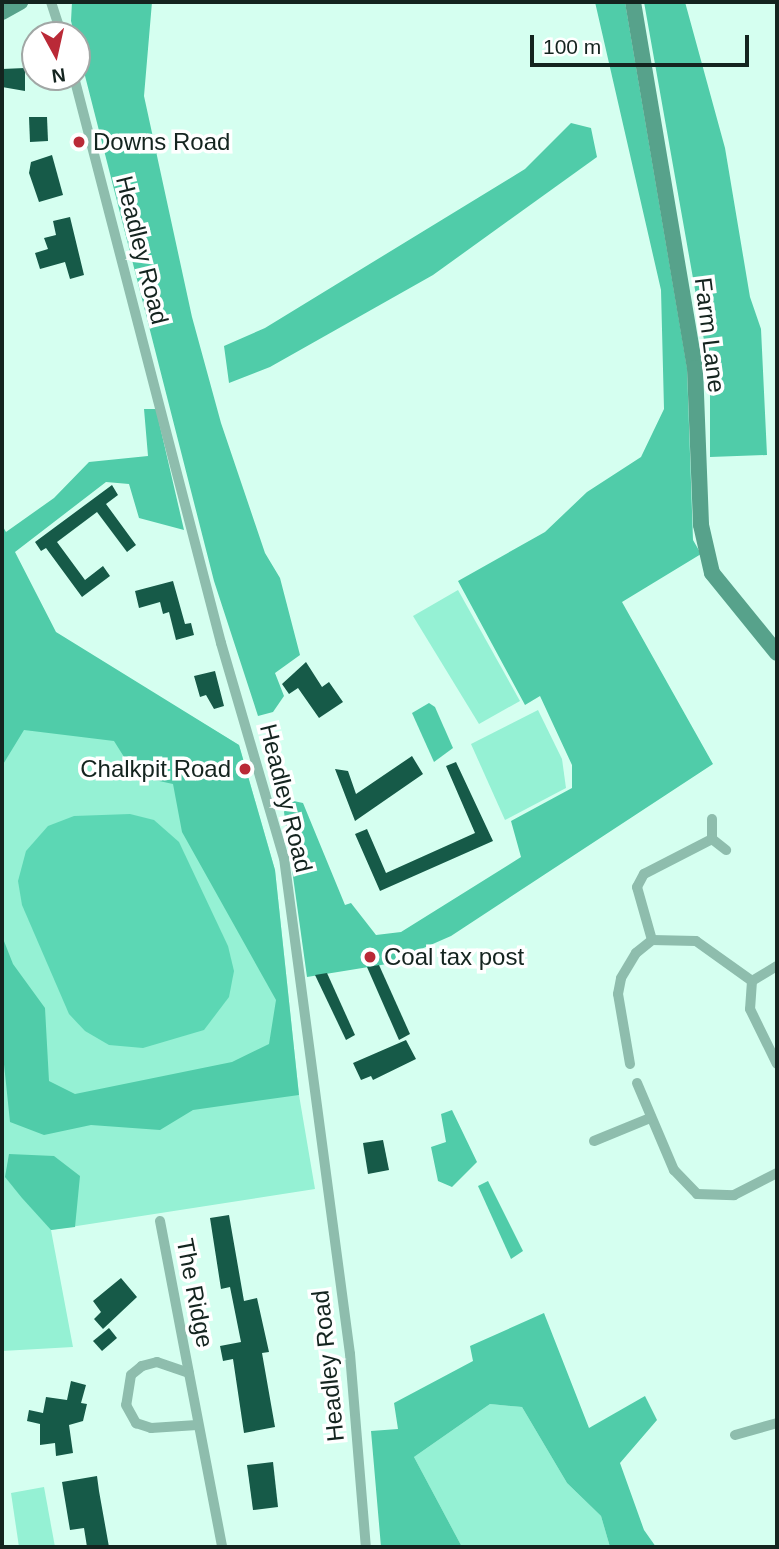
<!DOCTYPE html>
<html>
<head>
<meta charset="utf-8">
<style>
	body { margin:0 }
	#map { position:relative; width:779px; height:1549px; overflow:hidden; background:#d5fff0; font-family:Helvetica,sans-serif }
	div>[style] { position:absolute }
	[style*='--x'] { left:calc(var(--x)*1px); top:calc(var(--y)*1px); width:calc(var(--w)*1px); rotate:calc(var(--a)*1deg) }
	.green>* { inset:0; background:#95f1d4 }
	.forest>* { inset:0; background:#50cca9 }
	.water>* { inset:0; background:#5cd7b4 }
	.building>* { inset:0; background:#165a48 }
	.street>* { height:10px; margin:-5px; padding:0 5px; transform-origin:5px; border-radius:5px; background:#8ebdad }
	.secondary>* { height:16px; margin:-8px; padding:0 8px; transform-origin:8px; border-radius:8px; background:#57a28b }
	.dots>* { width:19px; height:19px; translate:-50% -50%; box-sizing:border-box; border:4px solid #fff; border-radius:50% }
	span { translate:-50% -50%; white-space:nowrap; text-align:center; line-height:1.15; -webkit-text-stroke:7px #fff; paint-order:stroke }
	.poi-label { font-size:24px; color:#14241f }
	.left { translate:0 -50%; text-align:left }
	.right { translate:-100% -50%; text-align:right }
	.street-label { font-size:24px; color:#14241f }
	.frame { position:absolute; inset:0; border:4px solid #14241f; pointer-events:none }
	.north { position:absolute; left:21px; top:21px; width:70px; height:70px; box-sizing:border-box; background:#fff; border:2px solid #a1a7a5; border-radius:50%; rotate:172deg; font-size:19px; font-weight:700; line-height:28px; text-align:center; color:#14241f }
	.north::after { content:''; display:block; margin:auto; width:24px; height:32px; background:#ba2a37; clip-path:polygon(50% 0,100% 100%,50% 72%,0 100%) }
	.scale { position:absolute; left:530px; top:35px; width:219px; height:32px; box-sizing:border-box; border:4px solid #14241f; border-top:0; padding-left:9px; font-size:21px; line-height:24px; white-space:nowrap; color:#14241f; -webkit-text-stroke:5px #fff; paint-order:stroke }
</style>
</head>
<body>
<div id="map">
	<div class="green">
		<i style="clip-path:polygon(458px 590px,520px 701px,479px 724px,413px 616px)"></i>
		<i style="clip-path:polygon(2px 602px,239px 745px,275px 870px,299px 1095px,315px 1189px,51px 1230px,73px 1347px,2px 1351px)"></i>
		<i style="clip-path:polygon(538px 710px,562px 759px,566px 788px,505px 820px,471px 744px)"></i>
		<i style="clip-path:polygon(490px 1404px,522px 1407px,567px 1483px,601px 1516px,610px 1547px,462px 1547px,414px 1457px)"></i>
		<i style="clip-path:polygon(44px 1487px,55px 1547px,19px 1547px,11px 1493px)"></i>
	</div>
	<div class="forest">
		<i style="clip-path:polygon(72px 2px,152px 2px,144px 96px,192px 317px,221px 423px,265px 553px,280px 578px,300px 655px,275px 673px,284px 696px,273px 712px,258px 716px,214px 581px,71px 21px)"></i>
		<i style="clip-path:polygon(595px 2px,625px 2px,687px 368px,693px 540px,701px 554px,622px 602px,713px 764px,451px 936px,387px 964px,307px 977px,284px 812px,289px 800px,303px 803px,345px 905px,351px 903px,376px 935px,401px 932px,521px 857px,511px 821px,572px 788px,572px 765px,540px 696px,525px 705px,458px 581px,545px 532px,587px 492px,641px 457px,664px 409px,661px 290px)"></i>
		<i style="clip-path:polygon(644px 2px,685px 2px,725px 148px,750px 297px,761px 329px,767px 455px,710px 457px,710px 374px)"></i>
		<i style="clip-path:polygon(571px 123px,591px 128px,597px 157px,433px 275px,270px 367px,229px 383px,224px 346px,265px 328px,525px 169px)"></i>
		<i style="clip-path:polygon(144px 409px,156px 409px,184px 530px,139px 518px,129px 484px,106px 482px,15px 552px,56px 632px,239px 745px,275px 870px,299px 1095px,193px 1110px,160px 1130px,91px 1125px,44px 1135px,10px 1122px,2px 1045px,2px 936px,13px 964px,45px 1008px,49px 1081px,75px 1094px,232px 1062px,269px 1044px,276px 1000px,182px 832px,173px 784px,136px 776px,114px 741px,24px 730px,2px 766px,2px 525px,6px 532px,54px 498px,89px 462px,148px 456px)"></i>
		<i style="clip-path:polygon(429px 703px,435px 707px,453px 748px,434px 762px,412px 713px)"></i>
		<i style="clip-path:polygon(452px 1110px,477px 1162px,452px 1187px,438px 1181px,431px 1147px,446px 1142px,441px 1114px)"></i>
		<i style="clip-path:polygon(9px 1154px,54px 1156px,80px 1176px,75px 1227px,51px 1230px,22px 1198px,5px 1177px)"></i>
		<i style="clip-path:polygon(488px 1181px,523px 1251px,511px 1259px,478px 1186px)"></i>
		<i style="clip-path:polygon(544px 1313px,589px 1428px,645px 1396px,657px 1420px,620px 1463px,644px 1530px,656px 1547px,610px 1547px,601px 1516px,567px 1483px,522px 1407px,490px 1404px,414px 1457px,462px 1547px,381px 1547px,371px 1431px,398px 1429px,394px 1403px,473px 1361px,470px 1346px)"></i>
	</div>
	<div class="water">
		<i style="clip-path:polygon(130px 814px,154px 820px,179px 842px,228px 946px,234px 971px,229px 997px,204px 1030px,143px 1048px,109px 1045px,85px 1031px,69px 1014px,22px 905px,18px 881px,26px 851px,48px 826px,74px 816px)"></i>
	</div>
	<div class="building">
		<i style="clip-path:polygon(25px 68px,25px 91px,2px 87px,2px 69px)"></i>
		<i style="clip-path:polygon(29px 117px,47px 117px,48px 141px,30px 142px)"></i>
		<i style="clip-path:polygon(52px 155px,63px 195px,39px 202px,29px 173px,31px 162px)"></i>
		<i style="clip-path:polygon(70px 217px,84px 275px,70px 279px,65px 262px,40px 269px,35px 253px,48px 249px,44px 238px,56px 235px,53px 221px)"></i>
		<i style="clip-path:polygon(112px 485px,118px 495px,106px 504px,136px 545px,127px 552px,97px 512px,57px 542px,85px 580px,103px 566px,110px 576px,82px 597px,46px 548px,41px 551px,35px 542px)"></i>
		<i style="clip-path:polygon(173px 581px,185px 624px,191px 623px,194px 635px,176px 640px,169px 612px,163px 614px,160px 602px,139px 608px,135px 591px)"></i>
		<i style="clip-path:polygon(306px 662px,322px 687px,329px 682px,343px 702px,319px 718px,298px 688px,289px 694px,282px 684px)"></i>
		<i style="clip-path:polygon(215px 671px,224px 706px,214px 709px,206px 695px,200px 697px,194px 676px)"></i>
		<i style="clip-path:polygon(412px 756px,423px 774px,355px 821px,335px 769px,348px 771px,356px 794px)"></i>
		<i style="clip-path:polygon(456px 762px,493px 841px,380px 891px,355px 834px,367px 829px,386px 873px,475px 833px,446px 766px)"></i>
		<i style="clip-path:polygon(379px 965px,410px 1034px,399px 1040px,367px 967px)"></i>
		<i style="clip-path:polygon(327px 973px,355px 1035px,346px 1040px,315px 975px)"></i>
		<i style="clip-path:polygon(406px 1040px,416px 1059px,373px 1080px,371px 1076px,361px 1080px,353px 1063px)"></i>
		<i style="clip-path:polygon(383px 1140px,389px 1170px,368px 1174px,363px 1143px)"></i>
		<i style="clip-path:polygon(229px 1215px,244px 1301px,257px 1298px,269px 1352px,262px 1353px,275px 1427px,244px 1433px,233px 1359px,223px 1361px,220px 1346px,241px 1342px,230px 1287px,221px 1289px,210px 1218px)"></i>
		<i style="clip-path:polygon(121px 1278px,137px 1297px,103px 1329px,94px 1319px,101px 1312px,93px 1301px)"></i>
		<i style="clip-path:polygon(109px 1328px,117px 1338px,102px 1351px,93px 1341px)"></i>
		<i style="clip-path:polygon(71px 1381px,86px 1385px,81px 1403px,87px 1404px,83px 1421px,69px 1425px,73px 1453px,56px 1456px,55px 1443px,40px 1445px,40px 1424px,27px 1421px,29px 1410px,43px 1413px,46px 1397px,67px 1400px)"></i>
		<i style="clip-path:polygon(273px 1462px,278px 1507px,253px 1510px,247px 1465px)"></i>
		<i style="clip-path:polygon(97px 1476px,99px 1491px,109px 1547px,87px 1547px,84px 1528px,70px 1530px,62px 1482px)"></i>
	</div>
	<div class="street">
		<i style="--x:51;--y:2;--w:35;--a:72"></i>
		<i style="--x:74;--y:77;--w:585;--a:75.44"></i>
		<i style="--x:221;--y:643;--w:224;--a:73.7"></i>
		<i style="--x:284;--y:858;--w:500;--a:82.42"></i>
		<i style="--x:350;--y:1354;--w:194;--a:85.3"></i>
		<i style="--x:712;--y:839;--w:20;--a:-90"></i>
		<i style="--x:652;--y:940;--w:55;--a:-105.8"></i>
		<i style="--x:637;--y:887;--w:15;--a:-62"></i>
		<i style="--x:644;--y:874;--w:76;--a:-27.2"></i>
		<i style="--x:712;--y:839;--w:18;--a:38"></i>
		<i style="--x:752;--y:981;--w:28;--a:94"></i>
		<i style="--x:750;--y:1009;--w:61;--a:63.9"></i>
		<i style="--x:630;--y:1064;--w:71;--a:-99.7"></i>
		<i style="--x:618;--y:994;--w:16;--a:-79"></i>
		<i style="--x:621;--y:978;--w:29;--a:-59"></i>
		<i style="--x:636;--y:953;--w:21;--a:-39"></i>
		<i style="--x:652;--y:940;--w:44;--a:1.3"></i>
		<i style="--x:696;--y:941;--w:69;--a:35.5"></i>
		<i style="--x:752;--y:981;--w:29;--a:-31"></i>
		<i style="--x:637;--y:1083;--w:95;--a:67"></i>
		<i style="--x:674;--y:1170;--w:33;--a:46"></i>
		<i style="--x:697;--y:1194;--w:37;--a:2"></i>
		<i style="--x:734;--y:1195;--w:48;--a:-27.1"></i>
		<i style="--x:594;--y:1141;--w:61;--a:-22.3"></i>
		<i style="--x:160;--y:1221;--w:332;--a:79.2"></i>
		<i style="--x:189;--y:1373;--w:34;--a:-161"></i>
		<i style="--x:157;--y:1362;--w:16;--a:165"></i>
		<i style="--x:142;--y:1366;--w:14;--a:141"></i>
		<i style="--x:131;--y:1375;--w:30;--a:99"></i>
		<i style="--x:126;--y:1405;--w:21;--a:61"></i>
		<i style="--x:136;--y:1423;--w:16;--a:18"></i>
		<i style="--x:151;--y:1428;--w:46;--a:-3.7"></i>
		<i style="--x:735;--y:1435;--w:44;--a:-15.9"></i>
	</div>
	<div class="secondary">
		<i style="--x:633;--y:2;--w:371;--a:80.4"></i>
		<i style="--x:695;--y:368;--w:157;--a:87.8"></i>
		<i style="--x:701;--y:525;--w:49;--a:77.1"></i>
		<i style="--x:712;--y:573;--w:103;--a:50.9"></i>
		<i style="--x:2;--y:12;--w:21;--a:-29"></i>
	</div>
	<div class="dots">
		<i style="left:79px;top:142px;background:#ba2a37"></i>
		<i style="left:245px;top:769px;background:#ba2a37"></i>
		<i style="left:370px;top:957px;background:#ba2a37"></i>
	</div>
	<div class="poi-label">
		<span class="left" style="left:93px;top:142px">Downs Road</span>
		<span class="right" style="left:231px;top:769px">Chalkpit Road</span>
		<span class="left" style="left:384px;top:957px">Coal tax post</span>
	</div>
	<div class="street-label">
		<span style="left:142px;top:250px;rotate:76deg">Headley Road</span>
		<span style="left:710px;top:335px;rotate:83deg">Farm Lane</span>
		<span style="left:286px;top:798px;rotate:76deg">Headley Road</span>
		<span style="left:195px;top:1293px;rotate:79deg">The Ridge</span>
		<span style="left:328px;top:1366px;rotate:-96deg">Headley Road</span>
	</div>
	<div class="frame"></div>
	<div class="north">N</div>
	<div class="scale">100 m</div>
</div>
</body>
</html>
